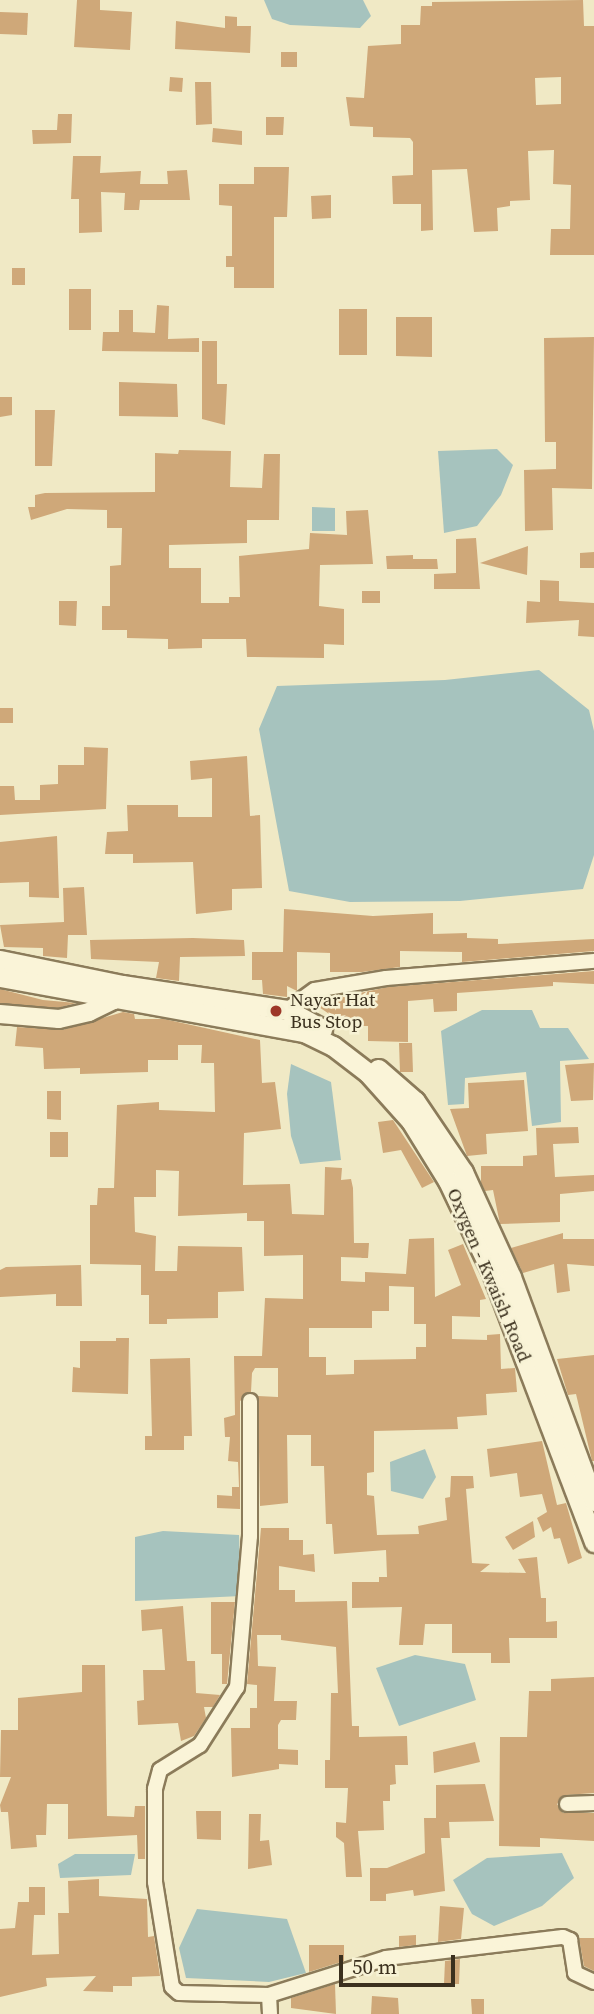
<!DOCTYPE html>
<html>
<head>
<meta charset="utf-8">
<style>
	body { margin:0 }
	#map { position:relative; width:594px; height:2014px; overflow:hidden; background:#f0e9c5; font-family:"Source Serif 4",serif }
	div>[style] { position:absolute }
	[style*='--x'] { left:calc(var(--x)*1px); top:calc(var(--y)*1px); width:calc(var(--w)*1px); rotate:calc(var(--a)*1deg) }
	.water>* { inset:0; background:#a6c3be }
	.building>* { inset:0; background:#cfa879 }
	.roads { filter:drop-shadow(2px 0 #8b7b5a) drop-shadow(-2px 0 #8b7b5a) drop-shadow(0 2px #8b7b5a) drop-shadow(0 -2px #8b7b5a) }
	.minor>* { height:14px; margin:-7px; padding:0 7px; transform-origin:7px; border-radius:7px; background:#faf4d8 }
	.tertiary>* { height:18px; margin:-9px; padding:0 9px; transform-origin:9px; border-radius:9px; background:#faf4d8 }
	.secondary>* { height:19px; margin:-9.5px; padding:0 9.5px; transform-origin:9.5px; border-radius:9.5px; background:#faf4d8 }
	.dots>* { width:19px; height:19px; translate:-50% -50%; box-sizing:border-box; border:4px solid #f7f2d5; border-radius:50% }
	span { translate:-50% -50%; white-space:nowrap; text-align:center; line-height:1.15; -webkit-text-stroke:5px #f7f2d5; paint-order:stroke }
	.poi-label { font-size:19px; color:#3b301e }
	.left { translate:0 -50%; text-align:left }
	.street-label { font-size:19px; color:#3b301e }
	.scale { position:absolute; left:339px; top:1955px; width:116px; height:32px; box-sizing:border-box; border:4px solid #3b301e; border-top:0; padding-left:9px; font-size:21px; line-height:24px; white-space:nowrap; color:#3b301e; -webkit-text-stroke:5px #f7f2d5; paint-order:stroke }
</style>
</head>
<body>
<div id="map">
	<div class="water">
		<i style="clip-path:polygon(264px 0,363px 0,371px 16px,360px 28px,290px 25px,272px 19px)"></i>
		<i style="clip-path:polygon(497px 449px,513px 465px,501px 495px,477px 526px,444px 533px,438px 451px)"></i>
		<i style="clip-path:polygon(312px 507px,335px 508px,335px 531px,312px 531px)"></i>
		<i style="clip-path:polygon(539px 670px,589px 710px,594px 731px,594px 855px,583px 889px,460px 901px,350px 902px,289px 891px,259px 729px,277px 686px,445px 680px)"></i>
		<i style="clip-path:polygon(482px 1010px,532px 1010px,540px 1028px,568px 1028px,589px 1059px,560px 1061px,561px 1122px,532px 1126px,526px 1072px,465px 1078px,464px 1104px,448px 1105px,441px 1031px)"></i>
		<i style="clip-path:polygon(291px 1064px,331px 1082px,341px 1160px,300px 1164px,291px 1136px,287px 1094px)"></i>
		<i style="clip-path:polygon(425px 1449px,436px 1477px,423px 1499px,391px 1491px,390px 1462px)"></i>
		<i style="clip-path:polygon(163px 1531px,239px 1535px,241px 1596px,135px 1601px,135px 1537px)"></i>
		<i style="clip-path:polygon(415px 1655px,465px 1664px,476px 1700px,399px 1726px,376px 1668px)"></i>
		<i style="clip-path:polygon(562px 1853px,574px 1878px,542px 1906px,494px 1926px,472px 1914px,453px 1880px,487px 1858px)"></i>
		<i style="clip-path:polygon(75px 1854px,135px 1854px,131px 1875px,60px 1878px,58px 1864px)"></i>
		<i style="clip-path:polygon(197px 1909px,287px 1919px,306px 1973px,269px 1982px,186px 1978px,179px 1948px)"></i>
	</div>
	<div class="building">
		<i style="clip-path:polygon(77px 0,100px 0,100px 10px,132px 12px,130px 50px,74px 47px)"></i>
		<i style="clip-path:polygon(evenodd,583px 0,584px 26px,594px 26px,594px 255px,550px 255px,551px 229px,570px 229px,571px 185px,553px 184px,554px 150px,528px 151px,530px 200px,510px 201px,510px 206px,497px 208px,498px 231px,474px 232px,467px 169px,432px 170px,433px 230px,421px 231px,421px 204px,393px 204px,392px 176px,413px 175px,413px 142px,410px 138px,373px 137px,373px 127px,350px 126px,346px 97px,364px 98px,368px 46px,401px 44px,401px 25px,420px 25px,421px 6px,432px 6px,432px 2px,583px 0,561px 77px,561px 104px,536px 105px,535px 78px,561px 77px)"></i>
		<i style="clip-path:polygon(0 12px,28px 13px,27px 35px,0 34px)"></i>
		<i style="clip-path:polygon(225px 16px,237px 17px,237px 26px,251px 26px,250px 53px,175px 49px,176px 21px,225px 28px)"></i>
		<i style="clip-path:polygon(281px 52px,297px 52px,297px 67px,281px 67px)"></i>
		<i style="clip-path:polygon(170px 77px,183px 78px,182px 92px,169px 91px)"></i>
		<i style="clip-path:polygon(195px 82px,211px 82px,212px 124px,196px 125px)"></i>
		<i style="clip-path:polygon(58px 114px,72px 114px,71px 143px,33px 144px,32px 130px,57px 130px)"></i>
		<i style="clip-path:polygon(266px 117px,284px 117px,283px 135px,266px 135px)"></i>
		<i style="clip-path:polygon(213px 128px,242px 131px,242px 145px,212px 142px)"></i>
		<i style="clip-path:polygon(73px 156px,101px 156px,100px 173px,141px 171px,140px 184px,168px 184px,167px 171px,187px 170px,190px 200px,140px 200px,139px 210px,124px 210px,125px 193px,101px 192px,102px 232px,79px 233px,79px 199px,71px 199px)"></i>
		<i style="clip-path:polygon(254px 167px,289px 167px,287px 217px,274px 217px,274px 288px,234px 288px,234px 267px,226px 267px,226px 256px,232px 256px,232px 206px,219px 205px,219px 184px,254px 184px)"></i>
		<i style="clip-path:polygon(331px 195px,331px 218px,312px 219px,311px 196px)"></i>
		<i style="clip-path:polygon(12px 268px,25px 268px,25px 285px,12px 285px)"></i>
		<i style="clip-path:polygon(69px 289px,91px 289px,91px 330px,69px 330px)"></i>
		<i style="clip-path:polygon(157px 305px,169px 306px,168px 339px,199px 338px,199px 352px,102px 351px,103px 332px,119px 332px,119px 310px,133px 310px,133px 332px,155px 333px)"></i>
		<i style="clip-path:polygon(339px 309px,367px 309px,367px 355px,339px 355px)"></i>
		<i style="clip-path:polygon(396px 317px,432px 317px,432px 357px,396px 356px)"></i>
		<i style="clip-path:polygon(594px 337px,592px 489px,552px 488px,553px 530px,525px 531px,524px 470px,556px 469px,556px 442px,545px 442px,544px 338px)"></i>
		<i style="clip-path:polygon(202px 341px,217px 341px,217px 384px,227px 384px,225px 425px,202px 419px)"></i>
		<i style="clip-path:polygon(119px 382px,177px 384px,178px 417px,119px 416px)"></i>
		<i style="clip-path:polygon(0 397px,12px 397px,12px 415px,0 417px)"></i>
		<i style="clip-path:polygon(35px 410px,55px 410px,52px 466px,35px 466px)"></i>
		<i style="clip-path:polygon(179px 450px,231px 451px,230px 487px,262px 488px,264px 454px,280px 454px,279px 520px,247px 520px,247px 543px,169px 545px,169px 568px,201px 568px,201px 603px,229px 603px,229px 597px,240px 597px,239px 556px,309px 549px,310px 533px,347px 535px,346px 511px,368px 510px,373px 564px,320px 565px,319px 606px,344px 609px,344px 645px,324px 644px,324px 658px,247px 657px,246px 639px,202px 639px,202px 648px,168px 649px,168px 639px,127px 638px,127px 630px,102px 630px,102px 606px,110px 606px,110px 566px,121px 565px,122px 528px,107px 528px,107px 510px,67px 509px,31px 520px,28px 507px,35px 507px,35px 495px,45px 493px,155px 492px,155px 453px,178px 454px)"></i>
		<i style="clip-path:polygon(476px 538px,480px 589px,434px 589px,434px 574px,456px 573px,456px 539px)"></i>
		<i style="clip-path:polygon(528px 546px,527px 575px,480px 563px)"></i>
		<i style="clip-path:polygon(594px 552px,594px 568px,580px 568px,580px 553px)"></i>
		<i style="clip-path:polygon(413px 555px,413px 559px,437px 559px,438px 569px,387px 569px,386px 556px)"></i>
		<i style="clip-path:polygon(540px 580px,559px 581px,559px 601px,594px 603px,594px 637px,578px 636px,579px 620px,526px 623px,527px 601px,540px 602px)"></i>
		<i style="clip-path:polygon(362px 591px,380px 591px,380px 603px,362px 603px)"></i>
		<i style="clip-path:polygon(59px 601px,77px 601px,76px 626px,59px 625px)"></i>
		<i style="clip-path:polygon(0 708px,13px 708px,13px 723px,0 723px)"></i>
		<i style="clip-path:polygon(84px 747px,108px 748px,106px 809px,0 815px,0 786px,14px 786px,15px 800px,40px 800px,40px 785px,58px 784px,58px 765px,84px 765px)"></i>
		<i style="clip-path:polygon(247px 756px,250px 816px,260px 815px,262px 888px,232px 889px,232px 910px,196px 914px,193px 862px,133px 863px,133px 854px,105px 854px,107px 832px,128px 831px,127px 805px,178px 805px,178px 817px,212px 817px,212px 778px,191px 780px,190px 761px)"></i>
		<i style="clip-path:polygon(57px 836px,59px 898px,29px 897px,29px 882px,0 883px,0 842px)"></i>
		<i style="clip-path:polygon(84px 887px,87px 935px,68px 935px,67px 958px,43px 956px,43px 948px,4px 947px,0 925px,64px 922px,63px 888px)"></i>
		<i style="clip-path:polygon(284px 909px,373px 916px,433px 913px,433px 934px,467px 933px,467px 938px,498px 939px,498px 944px,594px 939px,594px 951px,462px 962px,462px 952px,400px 951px,400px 967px,362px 972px,330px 972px,330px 953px,297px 952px,297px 991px,287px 986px,287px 997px,263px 994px,262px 980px,252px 980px,252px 952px,283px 952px)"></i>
		<i style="clip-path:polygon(193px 938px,244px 940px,245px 956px,180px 957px,179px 981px,156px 978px,159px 962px,91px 959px,90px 940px)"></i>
		<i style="clip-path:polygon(594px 971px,594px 984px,553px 982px,553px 986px,457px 993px,457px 1011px,434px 1012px,433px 999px,408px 1001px,408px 1042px,368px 1041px,368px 1026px,347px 1026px,313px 1003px,388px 987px)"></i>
		<i style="clip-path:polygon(0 989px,43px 1000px,76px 1003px,58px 1008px,0 1003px)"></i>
		<i style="clip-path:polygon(evenodd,123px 1012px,134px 1014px,135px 1019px,164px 1019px,260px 1040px,262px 1083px,275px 1082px,281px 1129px,244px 1133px,243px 1185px,290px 1184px,292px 1214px,324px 1215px,325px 1167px,342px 1168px,341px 1180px,351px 1179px,353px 1188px,354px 1243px,369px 1243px,368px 1258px,341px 1257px,341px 1281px,365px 1282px,365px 1272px,406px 1274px,409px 1239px,434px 1238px,435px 1297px,461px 1285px,448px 1250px,463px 1244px,486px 1299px,480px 1300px,480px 1317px,452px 1316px,452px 1339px,487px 1340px,487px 1335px,500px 1334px,501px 1369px,515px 1368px,517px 1392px,486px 1394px,487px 1415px,457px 1417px,458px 1429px,374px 1431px,374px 1472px,367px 1473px,367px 1495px,374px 1496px,377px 1535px,419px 1534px,418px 1526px,447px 1520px,445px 1498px,450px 1497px,451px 1476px,473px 1476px,474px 1488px,466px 1489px,472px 1563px,490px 1564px,480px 1572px,526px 1573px,518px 1559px,537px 1557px,541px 1598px,546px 1598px,546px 1622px,557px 1621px,557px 1638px,509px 1638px,510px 1663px,491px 1663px,491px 1653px,452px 1653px,452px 1624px,425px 1624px,423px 1645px,399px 1645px,402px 1607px,352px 1608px,352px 1582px,379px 1582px,379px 1577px,387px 1577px,386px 1550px,334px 1554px,332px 1524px,326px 1524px,324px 1466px,311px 1466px,311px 1435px,287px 1435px,288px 1503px,260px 1506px,258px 1396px,278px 1397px,278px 1368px,255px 1368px,252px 1373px,251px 1392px,240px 1401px,240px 1509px,217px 1508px,217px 1495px,232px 1496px,232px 1487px,239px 1487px,238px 1462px,228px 1461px,230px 1437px,225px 1437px,224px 1418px,235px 1415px,234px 1356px,262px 1356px,265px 1298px,303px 1299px,303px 1255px,264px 1256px,264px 1221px,247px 1221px,247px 1213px,178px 1216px,179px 1171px,156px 1170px,156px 1197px,134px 1197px,135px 1232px,156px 1236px,155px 1271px,177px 1271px,178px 1246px,242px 1247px,244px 1291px,218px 1292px,218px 1318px,167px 1319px,167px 1324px,149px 1324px,149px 1295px,141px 1295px,141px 1265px,90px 1264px,90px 1205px,97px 1205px,98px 1188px,114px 1188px,117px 1105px,159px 1102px,159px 1110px,215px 1112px,214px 1063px,201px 1063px,202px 1045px,178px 1045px,178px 1060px,148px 1060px,148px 1072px,80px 1074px,80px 1068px,44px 1069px,43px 1048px,15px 1046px,17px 1027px,62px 1030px,123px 1012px,389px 1286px,414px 1287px,414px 1324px,426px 1324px,426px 1347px,416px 1347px,416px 1359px,354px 1360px,354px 1374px,326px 1375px,326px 1357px,309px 1357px,309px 1328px,372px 1328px,372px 1311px,389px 1311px,389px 1286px)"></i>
		<i style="clip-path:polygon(399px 1043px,412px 1043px,413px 1072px,400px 1072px)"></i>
		<i style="clip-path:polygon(594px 1063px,593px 1100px,571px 1101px,565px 1065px)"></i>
		<i style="clip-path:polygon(524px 1080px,528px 1131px,486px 1134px,487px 1154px,467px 1156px,450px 1109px,469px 1108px,468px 1083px)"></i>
		<i style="clip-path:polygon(47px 1091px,61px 1091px,61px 1120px,47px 1119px)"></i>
		<i style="clip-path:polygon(393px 1120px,434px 1182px,422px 1188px,401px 1150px,383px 1153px,378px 1122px)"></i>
		<i style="clip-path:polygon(578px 1127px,579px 1143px,553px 1144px,555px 1177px,594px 1175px,594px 1191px,560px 1194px,560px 1222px,500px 1224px,493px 1190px,485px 1191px,481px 1183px,481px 1166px,523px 1166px,523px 1156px,537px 1155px,536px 1128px)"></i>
		<i style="clip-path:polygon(50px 1132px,68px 1132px,68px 1157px,50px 1157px)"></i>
		<i style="clip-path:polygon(563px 1233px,563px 1239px,594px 1239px,594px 1266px,567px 1264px,570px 1291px,557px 1293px,554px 1264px,523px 1273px,511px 1248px)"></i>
		<i style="clip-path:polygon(81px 1265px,82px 1306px,56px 1306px,56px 1294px,0 1297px,0 1270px,6px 1267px)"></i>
		<i style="clip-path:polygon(116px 1338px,129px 1338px,128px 1394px,72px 1392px,73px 1367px,80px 1368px,80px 1341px,116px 1341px)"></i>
		<i style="clip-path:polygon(594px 1355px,594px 1461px,592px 1461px,576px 1394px,568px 1395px,557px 1359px)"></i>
		<i style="clip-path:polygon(190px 1358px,192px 1436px,184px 1436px,184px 1450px,145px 1450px,145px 1436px,152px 1436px,150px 1359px)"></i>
		<i style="clip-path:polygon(542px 1441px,557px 1505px,566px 1503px,582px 1558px,568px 1564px,560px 1538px,554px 1539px,551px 1527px,543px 1532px,537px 1518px,547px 1512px,542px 1494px,520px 1497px,517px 1473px,490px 1477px,487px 1449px)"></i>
		<i style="clip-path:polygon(533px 1521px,535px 1537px,513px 1550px,505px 1537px)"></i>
		<i style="clip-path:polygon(261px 1528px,289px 1528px,289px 1540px,303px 1540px,303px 1555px,314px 1554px,315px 1572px,279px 1566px,279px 1590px,295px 1590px,295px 1602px,347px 1601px,352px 1726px,359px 1726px,359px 1737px,407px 1736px,408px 1765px,395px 1765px,396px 1784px,390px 1785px,390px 1801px,383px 1801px,384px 1830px,358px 1831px,362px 1877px,346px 1877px,344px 1843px,336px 1837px,336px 1822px,346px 1823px,348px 1788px,325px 1788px,325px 1760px,330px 1760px,331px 1693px,338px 1693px,336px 1647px,281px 1640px,281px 1635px,257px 1635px,258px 1666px,276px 1667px,274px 1701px,297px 1701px,296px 1720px,281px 1720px,278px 1725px,278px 1749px,298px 1750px,298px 1765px,279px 1764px,279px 1769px,232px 1777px,231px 1728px,250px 1728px,250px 1708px,257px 1708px,257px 1685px,247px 1684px)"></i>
		<i style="clip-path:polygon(211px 1602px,235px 1602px,227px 1684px,222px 1684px,222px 1654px,211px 1654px)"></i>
		<i style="clip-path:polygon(183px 1606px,187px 1661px,195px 1661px,196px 1693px,220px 1695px,213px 1707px,204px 1707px,206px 1718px,194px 1736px,181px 1741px,178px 1723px,138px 1725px,137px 1701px,144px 1700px,143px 1670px,165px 1670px,162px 1629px,142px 1631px,141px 1610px)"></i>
		<i style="clip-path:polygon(82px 1665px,105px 1665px,107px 1816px,134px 1817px,135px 1806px,145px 1806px,145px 1859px,138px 1859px,137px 1835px,68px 1839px,68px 1804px,47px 1804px,46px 1835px,36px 1835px,37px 1847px,11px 1849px,8px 1812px,1px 1812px,0 1805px,11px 1777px,0 1777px,1px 1730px,18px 1730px,18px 1698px,82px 1692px)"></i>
		<i style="clip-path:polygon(594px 1677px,594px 1793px,566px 1795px,557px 1804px,563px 1813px,594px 1813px,594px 1841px,540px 1838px,540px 1847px,499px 1846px,500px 1737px,527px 1737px,529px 1691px,551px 1691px,551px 1679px)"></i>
		<i style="clip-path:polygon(475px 1742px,480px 1762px,434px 1773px,433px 1752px)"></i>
		<i style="clip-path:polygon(485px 1784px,494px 1821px,449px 1822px,450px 1838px,441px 1838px,445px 1891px,414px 1896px,413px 1890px,386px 1894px,386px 1901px,370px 1901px,370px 1868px,387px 1868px,425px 1853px,424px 1818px,436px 1818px,436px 1785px)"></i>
		<i style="clip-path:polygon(196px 1811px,221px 1811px,221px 1840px,197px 1839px)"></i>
		<i style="clip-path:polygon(249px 1814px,261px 1814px,260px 1841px,269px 1840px,272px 1865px,248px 1869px)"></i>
		<i style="clip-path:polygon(99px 1879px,99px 1896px,147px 1899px,148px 1937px,154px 1936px,160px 1976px,132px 1977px,132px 1986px,113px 1986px,113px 1992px,83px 1991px,96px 1976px,46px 1978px,47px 1986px,0 1997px,0 1929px,15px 1928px,18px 1902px,29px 1902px,29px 1887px,45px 1887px,45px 1915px,34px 1915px,32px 1955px,59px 1954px,58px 1913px,69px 1913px,68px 1881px)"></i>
		<i style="clip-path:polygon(440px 1906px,464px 1908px,461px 1939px,438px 1942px)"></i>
		<i style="clip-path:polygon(416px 1935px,416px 1945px,399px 1947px,399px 1936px)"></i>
		<i style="clip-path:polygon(579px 1938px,594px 1938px,594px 1971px,584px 1966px)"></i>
		<i style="clip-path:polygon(309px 1945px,344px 1945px,344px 1961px,309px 1972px)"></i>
		<i style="clip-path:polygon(460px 1959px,459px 1984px,444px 1984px,445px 1961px)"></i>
		<i style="clip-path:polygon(335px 1984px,336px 2014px,291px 2008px,291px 1998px)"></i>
		<i style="clip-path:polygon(372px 1996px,398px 1998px,399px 2014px,371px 2014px)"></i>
		<i style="clip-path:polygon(471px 1999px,484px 1999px,484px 2014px,472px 2014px)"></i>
	</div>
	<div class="roads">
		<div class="minor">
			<i style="--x:287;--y:1010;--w:34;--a:-36"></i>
			<i style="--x:315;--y:990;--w:72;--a:-9.6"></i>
			<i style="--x:386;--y:978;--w:209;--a:-4.7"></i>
			<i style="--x:250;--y:1401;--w:135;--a:90"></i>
			<i style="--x:250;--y:1536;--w:152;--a:94.9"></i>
			<i style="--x:237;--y:1687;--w:69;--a:122.5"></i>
			<i style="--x:200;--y:1745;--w:47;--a:148"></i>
			<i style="--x:160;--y:1770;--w:20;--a:105"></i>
			<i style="--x:155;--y:1789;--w:93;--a:90"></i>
			<i style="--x:155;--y:1882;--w:106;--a:80.8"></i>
			<i style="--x:172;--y:1987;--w:9;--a:41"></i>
			<i style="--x:179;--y:1993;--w:90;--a:1.3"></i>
			<i style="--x:269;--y:1995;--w:123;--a:-17.5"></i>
			<i style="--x:386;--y:1958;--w:178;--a:-6.8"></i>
			<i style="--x:563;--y:1937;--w:8;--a:23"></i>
			<i style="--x:570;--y:1940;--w:33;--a:81"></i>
			<i style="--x:575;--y:1973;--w:21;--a:25"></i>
			<i style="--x:567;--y:1804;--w:27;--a:-2"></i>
			<i style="--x:269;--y:1995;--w:19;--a:87"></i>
		</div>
		<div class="tertiary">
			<i style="--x:0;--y:1014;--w:59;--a:4.8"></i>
			<i style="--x:59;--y:1019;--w:31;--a:-13"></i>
			<i style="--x:89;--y:1012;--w:28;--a:-26"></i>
			<i style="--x:114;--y:1000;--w:10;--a:-61"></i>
		</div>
		<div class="secondary">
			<i style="--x:0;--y:960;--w:125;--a:11.6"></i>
			<i style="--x:122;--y:985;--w:167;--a:8.6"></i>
			<i style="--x:287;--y:1010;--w:40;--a:28"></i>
			<i style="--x:0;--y:977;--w:309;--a:10.3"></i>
			<i style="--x:304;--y:1032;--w:32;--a:26"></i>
			<i style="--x:333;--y:1046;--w:44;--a:37.6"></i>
			<i style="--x:368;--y:1073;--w:64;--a:48.1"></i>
			<i style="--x:411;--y:1121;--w:70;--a:58.3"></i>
			<i style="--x:448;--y:1181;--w:102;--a:64.4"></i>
			<i style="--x:492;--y:1273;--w:288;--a:69.2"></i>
			<i style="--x:378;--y:1069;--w:49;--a:40.9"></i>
			<i style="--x:415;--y:1101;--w:86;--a:55.9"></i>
			<i style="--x:463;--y:1172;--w:115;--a:65.4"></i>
			<i style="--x:511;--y:1277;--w:239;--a:69.7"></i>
		</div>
	</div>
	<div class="dots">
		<i style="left:276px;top:1011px;background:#9d3728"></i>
	</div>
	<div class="poi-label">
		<span class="left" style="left:290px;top:1011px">Nayar Hat<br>Bus Stop</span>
	</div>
	<div class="street-label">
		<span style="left:489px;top:1275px;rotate:67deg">Oxygen - Kwaish Road</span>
	</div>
	<div class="scale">50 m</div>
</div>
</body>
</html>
